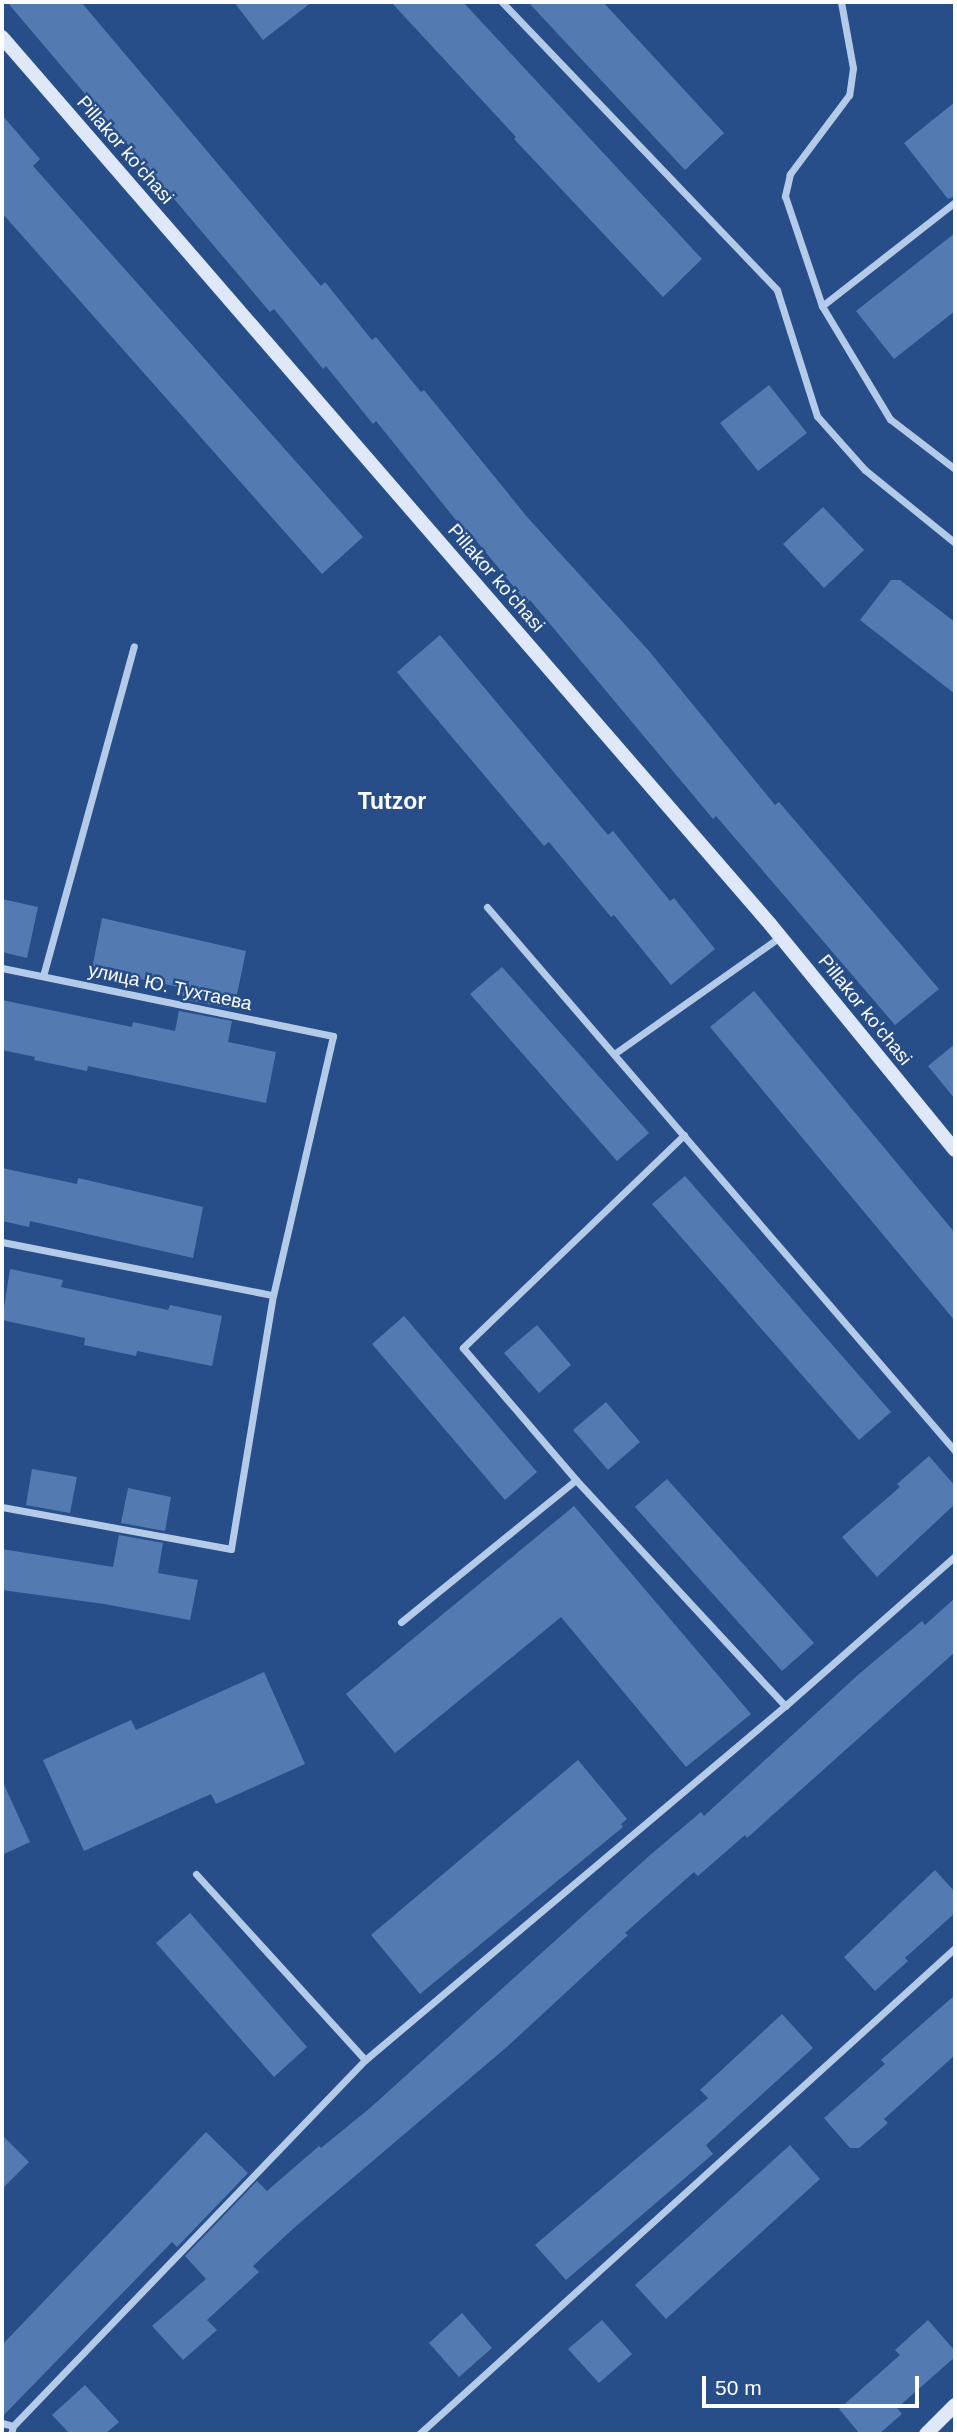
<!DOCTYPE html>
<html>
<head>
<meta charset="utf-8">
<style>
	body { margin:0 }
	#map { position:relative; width:957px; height:2436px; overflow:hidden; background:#274e89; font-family:Arial,sans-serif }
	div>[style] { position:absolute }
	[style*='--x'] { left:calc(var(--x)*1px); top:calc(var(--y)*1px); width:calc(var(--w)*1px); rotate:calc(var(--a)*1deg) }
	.building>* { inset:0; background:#537bb2 }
	.street>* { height:7px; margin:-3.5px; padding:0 3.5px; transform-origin:3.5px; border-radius:3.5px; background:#b4cae9 }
	.secondary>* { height:14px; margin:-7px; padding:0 7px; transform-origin:7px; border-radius:7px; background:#dee8f8 }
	span { translate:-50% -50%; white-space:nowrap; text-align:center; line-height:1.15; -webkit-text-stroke:5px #274e89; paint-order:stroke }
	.street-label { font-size:19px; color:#fff }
	.quarter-label { font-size:23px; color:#fff; font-weight:700 }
	.frame { position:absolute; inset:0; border:4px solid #fff; pointer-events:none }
	.scale { position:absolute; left:702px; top:2376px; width:217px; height:32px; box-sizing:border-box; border:4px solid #fff; border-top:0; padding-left:9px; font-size:21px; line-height:24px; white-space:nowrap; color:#fff; -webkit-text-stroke:5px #274e89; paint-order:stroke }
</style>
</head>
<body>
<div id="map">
	<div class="building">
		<i style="clip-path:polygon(7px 2px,81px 2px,321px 286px,325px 282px,372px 340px,376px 337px,421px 392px,424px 390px,528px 518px,649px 651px,775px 805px,779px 802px,939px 989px,895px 1025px,716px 816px,713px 819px,530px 600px,527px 603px,470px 533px,468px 535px,376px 421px,373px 424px,326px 366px,323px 369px,274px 309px,270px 312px)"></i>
		<i style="clip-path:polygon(234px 2px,312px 2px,263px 40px)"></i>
		<i style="clip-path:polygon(391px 2px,463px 2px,702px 259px,663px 297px,514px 139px,516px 137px)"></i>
		<i style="clip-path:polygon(528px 2px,603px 2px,724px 133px,685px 170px)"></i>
		<i style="clip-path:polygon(955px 102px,955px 196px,948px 199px,904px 143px)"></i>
		<i style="clip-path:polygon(2px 115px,40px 159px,33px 166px,363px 537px,322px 574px,2px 213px)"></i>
		<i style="clip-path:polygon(955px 233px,955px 311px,894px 359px,856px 311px)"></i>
		<i style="clip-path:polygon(769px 385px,807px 433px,758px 471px,720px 423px)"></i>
		<i style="clip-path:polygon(823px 507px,864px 550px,824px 588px,783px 544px)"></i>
		<i style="clip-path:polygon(891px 580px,900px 580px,955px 622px,955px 694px,860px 620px)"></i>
		<i style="clip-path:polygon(440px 635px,608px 835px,613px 831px,670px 901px,674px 898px,715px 949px,671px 985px,614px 915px,611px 917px,549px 842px,544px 846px,397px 672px)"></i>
		<i style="clip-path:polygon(2px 899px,38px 907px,27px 958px,2px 952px)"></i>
		<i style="clip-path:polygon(102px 918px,246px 951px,234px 1009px,181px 999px,184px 988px,92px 969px)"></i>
		<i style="clip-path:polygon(502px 967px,649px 1133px,617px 1161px,470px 994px)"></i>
		<i style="clip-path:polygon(754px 991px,955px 1233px,955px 1321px,710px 1027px)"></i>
		<i style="clip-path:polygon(2px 1000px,132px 1027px,133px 1022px,175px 1031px,179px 1011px,232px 1021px,228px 1042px,276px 1052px,266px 1103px,88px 1066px,87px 1071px,34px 1060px,35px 1057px,2px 1050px)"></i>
		<i style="clip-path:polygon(955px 1044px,955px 1099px,928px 1066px)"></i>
		<i style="clip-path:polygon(2px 1168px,77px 1184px,78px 1178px,203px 1207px,193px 1258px,30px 1221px,29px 1227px,2px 1221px)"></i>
		<i style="clip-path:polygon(685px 1176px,891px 1412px,859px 1440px,652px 1204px)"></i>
		<i style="clip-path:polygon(10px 1269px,63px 1280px,61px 1287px,168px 1310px,170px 1305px,222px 1316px,212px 1366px,137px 1351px,136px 1356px,84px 1345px,85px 1338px,2px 1320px)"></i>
		<i style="clip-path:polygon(404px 1316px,537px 1472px,505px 1500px,372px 1344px)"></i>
		<i style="clip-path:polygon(537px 1325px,571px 1365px,539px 1393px,504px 1353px)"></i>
		<i style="clip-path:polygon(606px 1402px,640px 1442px,608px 1470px,573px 1430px)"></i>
		<i style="clip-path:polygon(929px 1456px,955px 1486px,955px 1504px,877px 1577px,842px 1537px,900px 1487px,897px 1484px)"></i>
		<i style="clip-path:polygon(32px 1469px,77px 1477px,70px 1513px,26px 1505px)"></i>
		<i style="clip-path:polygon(667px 1479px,814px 1643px,782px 1671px,635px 1507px)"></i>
		<i style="clip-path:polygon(128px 1488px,171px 1497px,165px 1531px,121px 1523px)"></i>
		<i style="clip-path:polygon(574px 1506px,751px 1714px,686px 1767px,561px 1617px,395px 1753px,346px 1694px)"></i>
		<i style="clip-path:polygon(119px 1535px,163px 1543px,158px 1573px,198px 1580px,190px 1620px,104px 1604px,2px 1590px,2px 1549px,113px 1567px)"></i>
		<i style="clip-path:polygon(955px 1598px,955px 1652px,747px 1838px,745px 1835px,698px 1876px,694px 1872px,625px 1933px,628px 1935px,508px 2046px,295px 2227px,253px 2266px,259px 2272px,207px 2320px,217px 2330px,183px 2360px,152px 2326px,206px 2279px,185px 2256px,257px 2181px,267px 2191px,319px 2146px,321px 2148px,370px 2108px,649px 1856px,701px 1812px,704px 1816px,859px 1674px,922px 1621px,925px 1625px)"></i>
		<i style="clip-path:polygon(264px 1672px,305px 1764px,216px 1804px,211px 1794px,84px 1851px,43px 1760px,131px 1720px,136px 1730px)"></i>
		<i style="clip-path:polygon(578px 1760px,627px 1819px,621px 1824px,623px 1827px,420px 1994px,371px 1935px)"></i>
		<i style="clip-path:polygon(2px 1780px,30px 1842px,2px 1855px)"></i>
		<i style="clip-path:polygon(935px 1870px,955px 1892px,955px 1913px,905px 1958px,908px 1961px,875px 1991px,844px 1957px)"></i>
		<i style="clip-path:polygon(190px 1913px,307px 2047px,274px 2077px,156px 1943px)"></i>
		<i style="clip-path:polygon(955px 1995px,955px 2055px,884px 2119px,888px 2123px,859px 2148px,850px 2148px,824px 2118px,885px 2064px,881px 2060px)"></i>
		<i style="clip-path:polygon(782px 2014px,813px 2048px,706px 2145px,713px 2154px,566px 2280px,535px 2245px,708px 2098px,700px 2090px)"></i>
		<i style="clip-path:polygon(206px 2132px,248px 2173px,177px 2247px,172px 2242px,2px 2417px,2px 2345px)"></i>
		<i style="clip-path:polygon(2px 2135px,29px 2162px,2px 2189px)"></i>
		<i style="clip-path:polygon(790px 2145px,820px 2179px,666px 2319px,635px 2285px)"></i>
		<i style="clip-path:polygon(462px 2313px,492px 2348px,459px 2377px,429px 2343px)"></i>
		<i style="clip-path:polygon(602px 2320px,632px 2354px,599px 2383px,568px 2349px)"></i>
		<i style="clip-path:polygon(928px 2320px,955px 2351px,955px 2357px,897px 2408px,902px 2414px,879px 2434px,860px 2434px,839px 2409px,900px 2355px,895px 2350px)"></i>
		<i style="clip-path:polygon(85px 2385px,119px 2422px,105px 2434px,70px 2434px,52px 2415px)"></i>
	</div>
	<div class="street">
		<i style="--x:502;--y:2;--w:398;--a:46.3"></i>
		<i style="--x:777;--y:290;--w:132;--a:72.4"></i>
		<i style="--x:817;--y:416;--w:72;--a:48.4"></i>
		<i style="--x:865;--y:470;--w:116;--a:39"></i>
		<i style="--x:841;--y:2;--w:67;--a:79.7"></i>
		<i style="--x:853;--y:68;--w:27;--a:98"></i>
		<i style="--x:849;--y:95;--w:99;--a:126.8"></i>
		<i style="--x:790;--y:174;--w:23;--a:103"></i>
		<i style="--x:785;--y:196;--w:116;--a:71.4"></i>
		<i style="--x:822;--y:306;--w:132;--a:59"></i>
		<i style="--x:890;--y:419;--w:82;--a:37.6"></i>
		<i style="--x:822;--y:306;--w:169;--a:-38"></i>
		<i style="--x:487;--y:907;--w:718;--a:49.29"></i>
		<i style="--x:2;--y:968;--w:338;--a:11.6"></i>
		<i style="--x:333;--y:1036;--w:266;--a:103"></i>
		<i style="--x:273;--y:1295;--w:257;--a:99.4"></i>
		<i style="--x:231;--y:1549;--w:233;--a:-169.6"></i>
		<i style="--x:43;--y:976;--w:342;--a:-74.6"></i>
		<i style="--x:614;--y:1054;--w:203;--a:-35.2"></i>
		<i style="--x:684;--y:1135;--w:307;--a:136.1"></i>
		<i style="--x:463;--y:1348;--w:174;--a:49.4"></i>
		<i style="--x:576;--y:1480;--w:308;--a:47.2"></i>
		<i style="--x:2;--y:1242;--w:276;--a:11.1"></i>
		<i style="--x:401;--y:1622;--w:225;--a:-39.1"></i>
		<i style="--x:196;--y:1874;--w:251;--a:47.7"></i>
		<i style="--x:2;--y:2423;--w:11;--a:15"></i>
		<i style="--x:11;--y:2434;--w:8;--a:-76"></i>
		<i style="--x:13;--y:2426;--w:508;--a:-46.12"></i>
		<i style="--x:365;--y:2060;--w:549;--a:-40.13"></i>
		<i style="--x:785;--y:1706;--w:227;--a:-41.4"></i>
		<i style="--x:419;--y:2434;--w:724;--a:-42.2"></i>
	</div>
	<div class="secondary">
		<i style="--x:2;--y:37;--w:1173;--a:49.11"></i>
		<i style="--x:770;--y:924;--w:292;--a:50.7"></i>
		<i style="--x:926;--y:2434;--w:41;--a:-45"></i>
	</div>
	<div class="street-label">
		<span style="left:125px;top:150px;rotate:49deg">Pillakor ko'chasi</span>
		<span style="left:496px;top:578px;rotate:49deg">Pillakor ko'chasi</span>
		<span style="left:170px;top:987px;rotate:12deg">улица Ю. Тухтаева</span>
		<span style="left:865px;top:1010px;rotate:51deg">Pillakor ko'chasi</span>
	</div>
	<div class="quarter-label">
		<span style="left:392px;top:801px">Tutzor</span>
	</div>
	<div class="frame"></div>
	<div class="scale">50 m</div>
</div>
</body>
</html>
